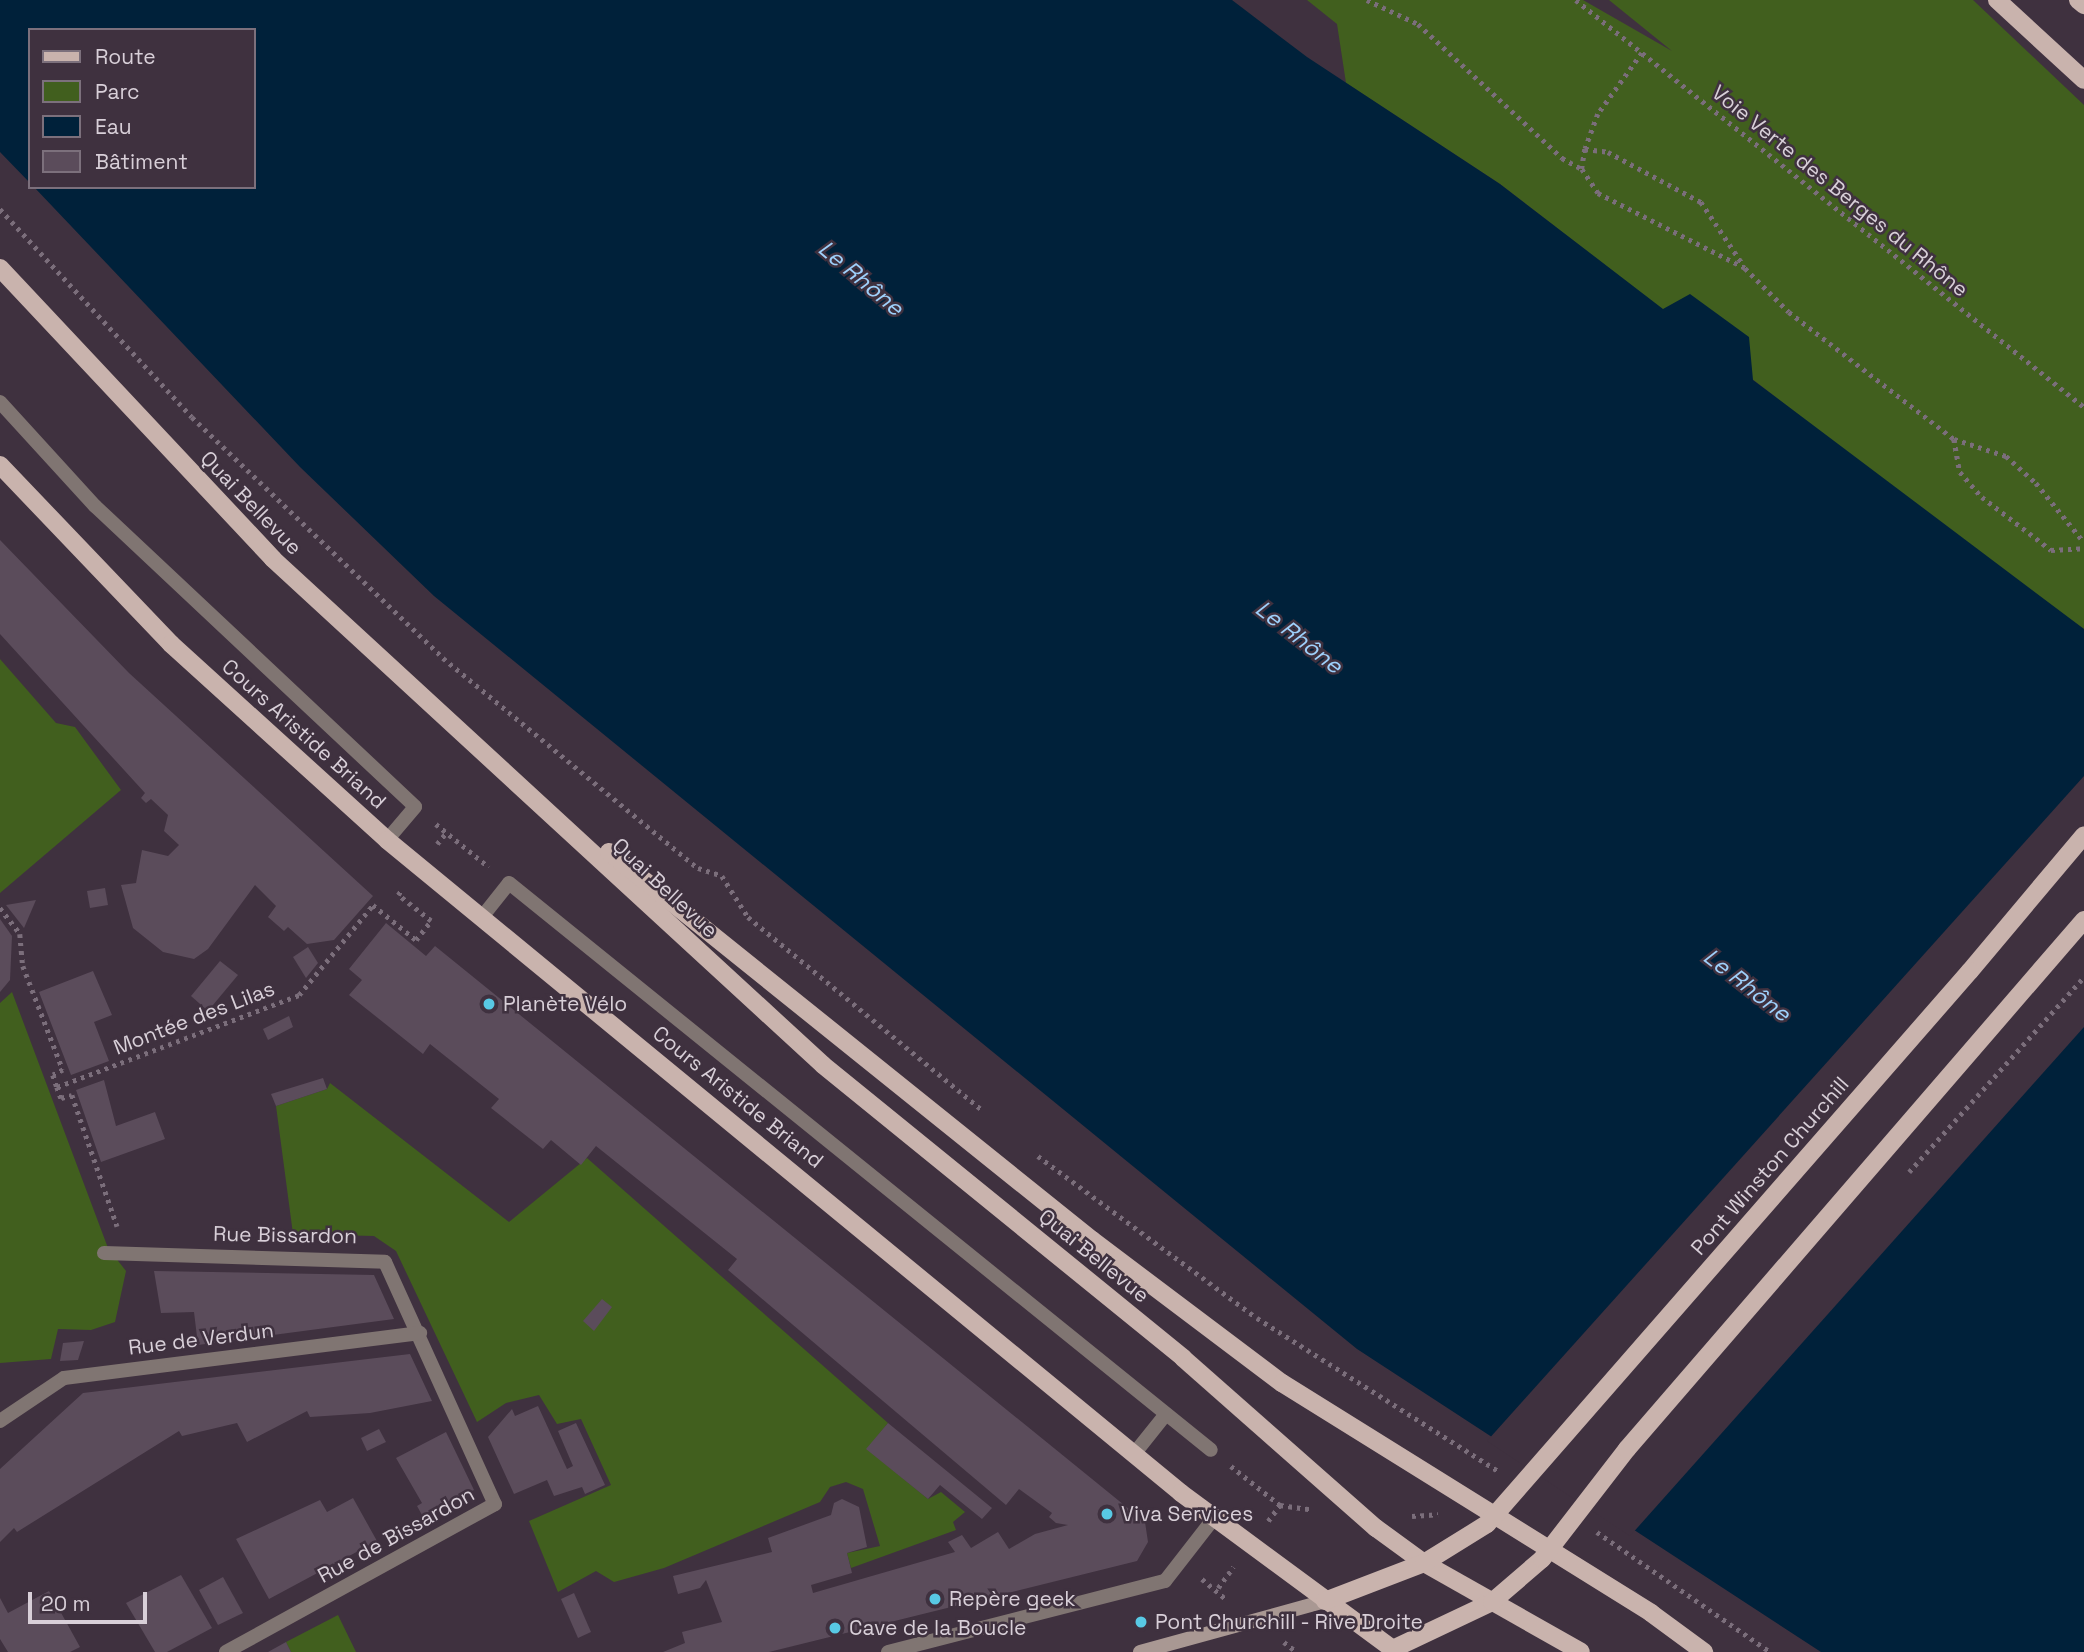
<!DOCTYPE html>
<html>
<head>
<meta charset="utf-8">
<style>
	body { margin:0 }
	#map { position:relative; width:2084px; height:1652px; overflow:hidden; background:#3f313f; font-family:"Space Grotesk",sans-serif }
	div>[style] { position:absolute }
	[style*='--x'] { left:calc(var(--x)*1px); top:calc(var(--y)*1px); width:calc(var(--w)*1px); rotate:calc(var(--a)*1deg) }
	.green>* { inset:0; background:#415f1e }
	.water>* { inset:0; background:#00213a }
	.pier>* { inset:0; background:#3f313f }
	.building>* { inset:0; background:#5b4c5b }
	.path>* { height:4.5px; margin-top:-2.25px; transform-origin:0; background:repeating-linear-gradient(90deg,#7b6e7b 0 3.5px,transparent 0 8.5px) }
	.lane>* { height:14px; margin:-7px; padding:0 7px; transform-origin:7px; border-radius:7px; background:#807572 }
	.street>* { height:14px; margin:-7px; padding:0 7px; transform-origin:7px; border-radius:7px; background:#807572 }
	.secondary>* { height:14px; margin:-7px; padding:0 7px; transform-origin:7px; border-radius:7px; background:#a99893 }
	.primary>* { height:18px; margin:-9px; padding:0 9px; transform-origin:9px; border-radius:9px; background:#c9b3ad }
	.path-bridge>* { height:4.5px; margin-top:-2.25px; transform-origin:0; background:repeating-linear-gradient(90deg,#7b6e7b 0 3.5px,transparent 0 8.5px) }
	.primary-bridge>* { height:18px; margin:-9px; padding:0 9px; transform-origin:9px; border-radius:9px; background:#c9b3ad }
	.dots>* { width:19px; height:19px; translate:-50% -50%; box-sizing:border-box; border:4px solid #3f313f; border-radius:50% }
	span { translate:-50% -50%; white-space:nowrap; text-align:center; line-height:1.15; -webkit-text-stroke:5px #3f313f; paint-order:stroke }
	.street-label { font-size:21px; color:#d8cfd8 }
	.poi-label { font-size:21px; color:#d8cfd8 }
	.left { translate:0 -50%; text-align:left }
	.water-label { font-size:23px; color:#9ed0fb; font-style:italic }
	.legend { position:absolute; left:28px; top:28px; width:228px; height:161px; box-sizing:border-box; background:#3f313f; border:2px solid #7c707c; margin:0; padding:9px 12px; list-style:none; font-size:21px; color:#d8cfd8 }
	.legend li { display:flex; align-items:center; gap:14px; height:35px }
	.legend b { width:35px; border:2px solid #7c707c }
	.scale { position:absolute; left:28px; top:1592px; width:119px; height:32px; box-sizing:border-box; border:4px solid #d8cfd8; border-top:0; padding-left:9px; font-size:21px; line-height:24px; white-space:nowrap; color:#d8cfd8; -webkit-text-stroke:5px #3f313f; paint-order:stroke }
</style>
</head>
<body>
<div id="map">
	<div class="green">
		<i style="clip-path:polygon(1307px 0,1583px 0,1672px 51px,1609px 0,1973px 0,2084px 105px,2084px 629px,2011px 579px,1500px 184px,1346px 83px,1337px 24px)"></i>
		<i style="clip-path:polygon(0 659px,56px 723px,75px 727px,121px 790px,0 893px)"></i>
		<i style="clip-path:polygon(12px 992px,108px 1248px,126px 1271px,115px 1322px,91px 1330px,58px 1329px,51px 1359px,0 1363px,0 1003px)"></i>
		<i style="clip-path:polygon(330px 1083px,509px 1222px,587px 1158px,888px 1423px,867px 1449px,928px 1499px,941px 1492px,965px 1512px,953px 1522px,956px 1530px,851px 1568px,847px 1553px,880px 1546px,863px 1489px,846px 1482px,830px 1487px,820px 1502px,664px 1568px,614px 1582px,596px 1571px,558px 1592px,529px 1521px,611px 1485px,581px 1419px,557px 1424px,539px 1395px,506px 1403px,477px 1422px,396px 1251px,374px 1236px,293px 1234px,276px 1106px,327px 1089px)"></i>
		<i style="clip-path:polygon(338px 1615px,356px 1652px,291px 1652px,286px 1642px)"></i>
	</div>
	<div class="water">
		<i style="clip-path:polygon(0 0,1232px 0,1307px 57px,1500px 184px,1663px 309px,1690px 294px,1749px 337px,1753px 380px,2084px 629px,2084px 1652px,1821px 1652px,1357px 1349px,434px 596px,300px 467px,34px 187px,254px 187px,254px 30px,30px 30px,30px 183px,0 152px)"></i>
	</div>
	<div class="pier">
		<i style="clip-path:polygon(2084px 776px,2084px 1027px,1630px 1536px,1487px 1441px)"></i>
	</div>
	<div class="building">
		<i style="clip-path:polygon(0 540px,129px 673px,373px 896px,334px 940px,307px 944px,288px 927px,284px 931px,268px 917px,276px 906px,255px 885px,208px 949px,194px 959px,163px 952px,133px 928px,121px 885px,136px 883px,142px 850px,168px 856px,179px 845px,164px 831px,168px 815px,151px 799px,146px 803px,141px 798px,145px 793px,0 634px)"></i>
		<i style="clip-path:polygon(105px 888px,108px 905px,90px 908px,87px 891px)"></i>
		<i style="clip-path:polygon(36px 900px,24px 928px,6px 905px)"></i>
		<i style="clip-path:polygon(0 919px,12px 936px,10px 980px,0 992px)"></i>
		<i style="clip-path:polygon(386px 923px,426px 956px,435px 946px,1145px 1522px,1148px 1542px,1137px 1561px,769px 1652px,663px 1652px,685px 1643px,682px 1632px,722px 1622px,706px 1580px,700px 1588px,678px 1594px,673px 1576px,772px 1552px,768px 1538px,831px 1515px,834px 1503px,842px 1499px,859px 1507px,867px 1547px,847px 1553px,852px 1573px,811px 1585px,813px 1593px,955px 1552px,948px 1542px,962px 1535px,971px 1548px,998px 1532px,1009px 1549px,1035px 1534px,1068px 1525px,1056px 1523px,1049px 1517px,1052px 1513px,1019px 1489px,1006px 1505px,728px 1270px,737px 1259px,596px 1146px,581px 1165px,551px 1140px,543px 1149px,491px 1108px,499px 1099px,430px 1044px,423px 1054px,349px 995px,362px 980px,349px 969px)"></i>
		<i style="clip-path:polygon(308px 947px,318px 963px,306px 978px,293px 957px)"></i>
		<i style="clip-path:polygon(220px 961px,238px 975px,208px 1011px,191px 996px)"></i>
		<i style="clip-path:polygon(93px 971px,112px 1015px,94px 1022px,109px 1061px,71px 1075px,39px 992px)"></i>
		<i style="clip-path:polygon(289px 1016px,293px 1027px,268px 1040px,263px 1029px)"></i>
		<i style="clip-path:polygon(323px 1078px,327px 1089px,276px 1106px,271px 1094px)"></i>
		<i style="clip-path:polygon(104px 1080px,116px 1126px,155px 1112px,165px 1139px,101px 1162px,76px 1090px)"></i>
		<i style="clip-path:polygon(154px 1271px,374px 1275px,394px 1319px,198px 1345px,194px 1312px,161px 1313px)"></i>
		<i style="clip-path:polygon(602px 1299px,612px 1307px,594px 1331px,583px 1321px)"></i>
		<i style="clip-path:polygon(84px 1341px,78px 1360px,60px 1361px,63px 1343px)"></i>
		<i style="clip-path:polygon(410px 1354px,432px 1401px,370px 1413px,310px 1417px,307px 1411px,247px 1442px,237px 1423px,182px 1436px,179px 1431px,17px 1532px,14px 1528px,0 1542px,0 1469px,83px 1393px)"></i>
		<i style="clip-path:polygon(538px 1406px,567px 1469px,573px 1466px,558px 1431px,576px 1423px,605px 1485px,585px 1494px,582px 1487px,554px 1496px,547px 1480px,514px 1494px,488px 1437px,512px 1409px,515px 1416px)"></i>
		<i style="clip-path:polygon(888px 1423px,992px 1508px,982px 1519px,940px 1485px,928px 1499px,866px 1449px)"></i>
		<i style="clip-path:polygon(379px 1429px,386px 1442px,367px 1451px,361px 1438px)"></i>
		<i style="clip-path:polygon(446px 1432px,474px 1490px,422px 1515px,417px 1506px,422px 1503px,396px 1458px)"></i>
		<i style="clip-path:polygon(353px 1498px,377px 1541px,269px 1599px,236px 1539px,320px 1500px,327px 1512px)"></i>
		<i style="clip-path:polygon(181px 1575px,212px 1628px,167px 1652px,155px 1652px,126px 1603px)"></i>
		<i style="clip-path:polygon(223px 1577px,243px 1613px,218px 1625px,199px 1590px)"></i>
		<i style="clip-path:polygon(49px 1591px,80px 1647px,70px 1652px,8px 1652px,0 1639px,0 1598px,8px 1613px)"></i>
		<i style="clip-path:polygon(574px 1593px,591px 1632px,578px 1638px,561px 1599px)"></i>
		<i style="clip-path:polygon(286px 1642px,291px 1652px,268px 1652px)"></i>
	</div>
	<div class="path">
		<i style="--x:1367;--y:0;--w:56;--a:25.2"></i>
		<i style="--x:1418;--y:24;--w:197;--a:42.9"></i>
		<i style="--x:1562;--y:158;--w:23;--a:29"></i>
		<i style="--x:1576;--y:0;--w:651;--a:38.7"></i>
		<i style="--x:1642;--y:53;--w:75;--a:125.8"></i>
		<i style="--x:1598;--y:114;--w:37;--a:110"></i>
		<i style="--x:1585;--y:149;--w:20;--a:99"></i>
		<i style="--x:1582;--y:169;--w:29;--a:56"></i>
		<i style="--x:1598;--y:193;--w:165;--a:27"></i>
		<i style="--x:1745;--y:268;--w:62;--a:45"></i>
		<i style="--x:1789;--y:312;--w:208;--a:37.6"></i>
		<i style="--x:1954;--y:439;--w:55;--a:18.1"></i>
		<i style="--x:2006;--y:456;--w:40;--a:42"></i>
		<i style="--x:2036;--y:483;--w:76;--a:50.9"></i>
		<i style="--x:1585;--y:149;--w:23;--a:7"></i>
		<i style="--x:1608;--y:152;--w:106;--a:28.3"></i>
		<i style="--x:1701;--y:202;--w:77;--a:56.1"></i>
		<i style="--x:0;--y:209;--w:283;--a:47.3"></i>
		<i style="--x:192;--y:417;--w:348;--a:43.8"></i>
		<i style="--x:443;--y:658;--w:330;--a:39.5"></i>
		<i style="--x:698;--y:868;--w:25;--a:18"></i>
		<i style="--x:722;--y:876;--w:49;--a:57.6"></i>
		<i style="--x:748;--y:917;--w:303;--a:39.5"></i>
		<i style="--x:1954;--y:439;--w:34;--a:80"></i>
		<i style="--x:1960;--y:472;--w:33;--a:49"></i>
		<i style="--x:1982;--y:497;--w:87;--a:37.5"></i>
		<i style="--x:2051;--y:550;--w:33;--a:-3"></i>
		<i style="--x:436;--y:824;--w:68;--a:39.1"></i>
		<i style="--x:437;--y:844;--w:14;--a:-51"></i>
		<i style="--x:0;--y:908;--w:33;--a:52"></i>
		<i style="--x:20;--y:934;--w:32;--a:85"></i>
		<i style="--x:23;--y:966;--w:111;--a:69"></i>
		<i style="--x:63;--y:1070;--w:11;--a:153"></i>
		<i style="--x:53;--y:1075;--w:13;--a:72"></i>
		<i style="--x:57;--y:1087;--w:12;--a:70"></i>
		<i style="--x:61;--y:1098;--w:11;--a:-15"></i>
		<i style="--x:72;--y:1095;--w:139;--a:71"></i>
		<i style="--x:57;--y:1087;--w:259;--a:-20.8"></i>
		<i style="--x:299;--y:995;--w:117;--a:-50.6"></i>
		<i style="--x:373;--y:905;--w:55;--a:39.1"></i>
		<i style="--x:416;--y:940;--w:24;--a:-52"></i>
		<i style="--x:431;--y:921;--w:42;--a:-141.8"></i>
		<i style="--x:398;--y:895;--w:7;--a:-56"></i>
		<i style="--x:1038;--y:1156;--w:272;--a:36.5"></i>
		<i style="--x:1257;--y:1318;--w:285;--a:32.4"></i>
		<i style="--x:1231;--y:1466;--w:63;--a:38.5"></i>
		<i style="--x:1280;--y:1505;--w:30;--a:8"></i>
		<i style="--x:1412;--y:1516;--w:26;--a:-4"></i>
		<i style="--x:1268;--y:1521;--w:20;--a:-53"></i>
		<i style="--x:1597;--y:1532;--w:211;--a:34.7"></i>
		<i style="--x:1202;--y:1579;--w:31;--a:40"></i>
		<i style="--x:1218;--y:1588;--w:26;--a:-54"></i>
		<i style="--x:1284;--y:1642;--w:16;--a:38"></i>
	</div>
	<div class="lane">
		<i style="--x:888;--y:1652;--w:286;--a:-14.4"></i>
		<i style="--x:1165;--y:1581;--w:80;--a:-52.1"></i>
	</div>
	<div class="street">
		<i style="--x:0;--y:402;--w:141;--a:47.6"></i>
		<i style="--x:95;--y:506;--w:439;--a:43.2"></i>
		<i style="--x:415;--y:807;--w:43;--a:130.3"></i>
		<i style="--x:482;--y:917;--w:43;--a:-51.5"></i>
		<i style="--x:509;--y:883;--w:902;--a:38.93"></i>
		<i style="--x:104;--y:1253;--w:281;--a:1.8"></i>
		<i style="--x:385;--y:1262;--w:266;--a:65.6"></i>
		<i style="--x:495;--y:1504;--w:307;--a:151.2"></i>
		<i style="--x:0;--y:1421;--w:77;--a:-33.9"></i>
		<i style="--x:64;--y:1378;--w:359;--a:-7.2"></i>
		<i style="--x:1134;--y:1454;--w:51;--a:-51.3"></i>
	</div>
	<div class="secondary">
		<i style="--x:1140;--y:1652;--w:192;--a:-15.4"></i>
	</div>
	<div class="primary">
		<i style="--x:1997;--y:0;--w:118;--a:42.6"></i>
		<i style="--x:2078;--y:0;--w:8;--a:40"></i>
		<i style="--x:0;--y:268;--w:399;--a:46.8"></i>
		<i style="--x:273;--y:559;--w:747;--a:42.61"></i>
		<i style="--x:823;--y:1065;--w:464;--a:39.1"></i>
		<i style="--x:1183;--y:1358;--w:257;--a:41.4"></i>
		<i style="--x:1376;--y:1528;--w:59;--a:36.1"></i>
		<i style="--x:1424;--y:1563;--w:180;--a:29.5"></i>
		<i style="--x:0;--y:465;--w:248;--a:46.3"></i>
		<i style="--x:171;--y:644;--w:292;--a:42.2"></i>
		<i style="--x:387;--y:840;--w:1028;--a:39.43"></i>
		<i style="--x:1181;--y:1493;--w:268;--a:36.4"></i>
		<i style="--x:609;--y:852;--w:620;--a:38.78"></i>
		<i style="--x:1092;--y:1240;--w:238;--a:37"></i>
		<i style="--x:1282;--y:1383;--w:435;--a:31.9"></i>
		<i style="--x:1651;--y:1613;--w:66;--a:36.3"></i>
		<i style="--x:1970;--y:971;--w:177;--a:-50"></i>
		<i style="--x:1325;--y:1601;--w:106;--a:-21"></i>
		<i style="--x:1424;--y:1563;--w:74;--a:-31.8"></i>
		<i style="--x:1393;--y:1649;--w:110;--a:-25.4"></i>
		<i style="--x:1492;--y:1602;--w:66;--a:-40.7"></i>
	</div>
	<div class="path-bridge">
		<i style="--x:1909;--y:1172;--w:262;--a:-48.1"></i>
	</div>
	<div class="primary-bridge">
		<i style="--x:1487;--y:1524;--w:734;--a:-48.87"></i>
		<i style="--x:1542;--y:1559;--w:139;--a:-52.3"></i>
		<i style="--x:1627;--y:1449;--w:699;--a:-49.18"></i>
	</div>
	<div class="dots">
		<i style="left:489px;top:1004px;background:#58c9e4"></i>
		<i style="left:1107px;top:1514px;background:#58c9e4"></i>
		<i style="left:935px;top:1599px;background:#58c9e4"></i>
		<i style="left:1141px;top:1622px;background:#58c9e4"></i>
		<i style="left:835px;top:1628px;background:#58c9e4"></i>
	</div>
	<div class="street-label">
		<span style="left:1840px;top:191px;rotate:39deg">Voie Verte des Berges du Rhône</span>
		<span style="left:251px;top:503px;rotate:46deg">Quai Bellevue</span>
		<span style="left:304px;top:734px;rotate:42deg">Cours Aristide Briand</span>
		<span style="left:665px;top:888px;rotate:43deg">Quai Bellevue</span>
		<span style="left:194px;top:1018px;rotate:-21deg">Montée des Lilas</span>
		<span style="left:738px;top:1097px;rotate:39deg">Cours Aristide Briand</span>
		<span style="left:1770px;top:1166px;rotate:-49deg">Pont Winston Churchill</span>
		<span style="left:285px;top:1235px;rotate:1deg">Rue Bissardon</span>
		<span style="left:1094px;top:1256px;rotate:39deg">Quai Bellevue</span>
		<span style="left:201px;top:1339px;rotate:-7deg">Rue de Verdun</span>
		<span style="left:396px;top:1535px;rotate:-29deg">Rue de Bissardon</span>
	</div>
	<div class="poi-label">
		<span class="left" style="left:503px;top:1004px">Planète Vélo</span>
		<span class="left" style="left:1121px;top:1514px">Viva Services</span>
		<span class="left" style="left:949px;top:1599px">Repère geek</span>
		<span class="left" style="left:1155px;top:1622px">Pont Churchill - Rive Droite</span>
		<span class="left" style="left:849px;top:1628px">Cave de la Boucle</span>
	</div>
	<div class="water-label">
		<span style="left:861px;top:278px;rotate:40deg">Le Rhône</span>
		<span style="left:1299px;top:637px;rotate:38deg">Le Rhône</span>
		<span style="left:1747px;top:985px;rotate:38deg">Le Rhône</span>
	</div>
	<ul class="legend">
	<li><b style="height:9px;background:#c9b3ad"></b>Route</li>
	<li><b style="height:19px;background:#415f1e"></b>Parc</li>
	<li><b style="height:19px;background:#00213a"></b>Eau</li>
	<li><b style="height:19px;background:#5b4c5b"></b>Bâtiment</li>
	</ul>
	<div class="scale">20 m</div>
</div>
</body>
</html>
